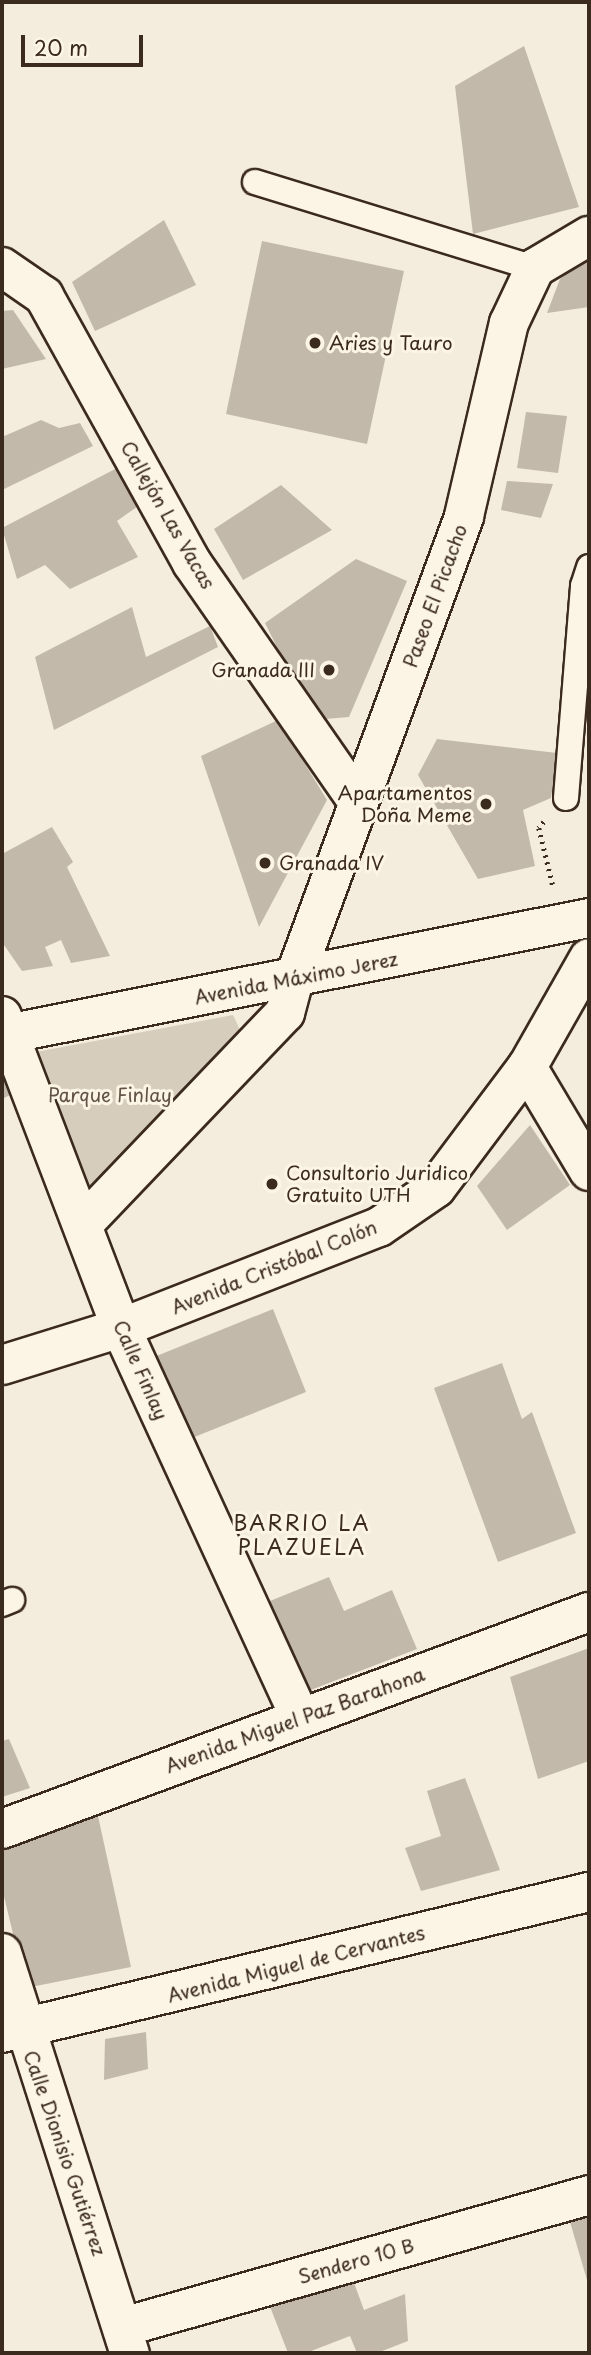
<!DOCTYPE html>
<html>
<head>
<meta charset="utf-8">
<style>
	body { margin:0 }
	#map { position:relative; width:591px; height:2355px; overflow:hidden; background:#f4eddd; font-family:"Playpen Sans",sans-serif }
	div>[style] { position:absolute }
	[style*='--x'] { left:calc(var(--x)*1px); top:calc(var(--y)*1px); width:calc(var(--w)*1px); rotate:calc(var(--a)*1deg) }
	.green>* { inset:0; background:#d6cdbd }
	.building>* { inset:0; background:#c3b9aa }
	.path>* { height:4.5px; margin-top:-2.25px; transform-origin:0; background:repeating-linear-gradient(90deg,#3b2a1e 0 2px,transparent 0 7px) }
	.roads { filter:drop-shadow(2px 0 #3b2a1e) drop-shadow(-2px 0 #3b2a1e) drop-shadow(0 2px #3b2a1e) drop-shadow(0 -2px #3b2a1e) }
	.lane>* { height:24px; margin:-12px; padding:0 12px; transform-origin:12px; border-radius:12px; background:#fcf5e5 }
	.street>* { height:38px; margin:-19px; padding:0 19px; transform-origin:19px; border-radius:19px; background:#fcf5e5 }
	.secondary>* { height:38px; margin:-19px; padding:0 19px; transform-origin:19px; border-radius:19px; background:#fcf5e5 }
	.dots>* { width:19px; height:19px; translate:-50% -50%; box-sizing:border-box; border:4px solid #fcf5e5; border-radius:50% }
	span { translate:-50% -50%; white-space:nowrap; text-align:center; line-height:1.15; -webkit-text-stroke:6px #fcf5e5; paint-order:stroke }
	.poi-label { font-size:19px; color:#3b2a1e }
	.left { translate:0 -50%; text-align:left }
	.right { translate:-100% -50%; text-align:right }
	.street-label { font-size:19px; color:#3b2a1e }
	.park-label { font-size:19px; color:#625346 }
	.neighbourhood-label { font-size:21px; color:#3b2a1e; letter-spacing:2px }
	.frame { position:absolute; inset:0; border:4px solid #3b2a1e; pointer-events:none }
	.scale { position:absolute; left:21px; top:35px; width:122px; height:32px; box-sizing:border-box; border:4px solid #3b2a1e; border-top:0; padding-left:9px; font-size:21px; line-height:24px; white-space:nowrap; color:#3b2a1e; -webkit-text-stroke:5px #fcf5e5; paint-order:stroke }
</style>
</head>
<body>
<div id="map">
	<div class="green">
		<i style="clip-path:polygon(233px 1015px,242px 1034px,90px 1194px,36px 1052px)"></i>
	</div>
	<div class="building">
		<i style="clip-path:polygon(524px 46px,579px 207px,473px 234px,455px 86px)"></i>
		<i style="clip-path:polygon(164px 220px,196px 285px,95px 331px,72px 282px)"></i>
		<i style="clip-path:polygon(262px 241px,404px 271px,367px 444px,226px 414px)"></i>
		<i style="clip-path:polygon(589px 256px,589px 307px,547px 313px,560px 279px)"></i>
		<i style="clip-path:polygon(13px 310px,46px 359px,2px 369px,2px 311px)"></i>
		<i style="clip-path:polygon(526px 412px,567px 416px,558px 473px,517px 468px)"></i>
		<i style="clip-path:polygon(41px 420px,59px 428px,80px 423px,93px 446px,2px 490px,2px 437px)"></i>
		<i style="clip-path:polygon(117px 468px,141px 504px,117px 521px,138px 557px,70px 589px,45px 565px,17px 579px,2px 528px)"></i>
		<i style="clip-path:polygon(507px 481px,553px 484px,541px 518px,501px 510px)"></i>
		<i style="clip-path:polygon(281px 485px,332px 530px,243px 580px,214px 529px)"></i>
		<i style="clip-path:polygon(356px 559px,407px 581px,349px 717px,313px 720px,265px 623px)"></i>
		<i style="clip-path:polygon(132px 607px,146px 657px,210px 626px,218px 647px,54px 730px,35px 657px)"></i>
		<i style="clip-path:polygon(278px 720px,327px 800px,259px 927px,201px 756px)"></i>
		<i style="clip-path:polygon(437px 739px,557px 753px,551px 798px,523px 810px,535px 866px,478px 879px,418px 775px)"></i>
		<i style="clip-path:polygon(52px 827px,73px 862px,67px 867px,110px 956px,71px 963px,61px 940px,45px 947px,53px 966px,22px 971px,2px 942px,2px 854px)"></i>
		<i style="clip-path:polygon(2px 1077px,12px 1094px,2px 1099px)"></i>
		<i style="clip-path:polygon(530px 1125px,570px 1185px,507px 1230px,477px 1186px)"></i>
		<i style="clip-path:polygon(273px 1309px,306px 1392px,187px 1440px,154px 1357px)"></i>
		<i style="clip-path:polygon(502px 1363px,522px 1419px,532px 1412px,576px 1533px,498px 1562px,434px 1388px)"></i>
		<i style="clip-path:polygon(329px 1577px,344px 1611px,392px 1590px,417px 1649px,303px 1693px,265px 1603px)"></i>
		<i style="clip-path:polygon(589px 1648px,589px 1761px,538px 1779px,510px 1677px)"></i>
		<i style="clip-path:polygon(9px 1739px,30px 1788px,2px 1797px,2px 1741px)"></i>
		<i style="clip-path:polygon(465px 1778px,500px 1870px,421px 1891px,405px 1848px,441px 1836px,427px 1791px)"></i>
		<i style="clip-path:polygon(98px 1816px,131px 1967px,26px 1988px,2px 1888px,2px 1848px)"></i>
		<i style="clip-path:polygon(146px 2032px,148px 2069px,104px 2080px,105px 2039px)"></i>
		<i style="clip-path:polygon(589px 2209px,589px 2287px,568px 2215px)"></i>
		<i style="clip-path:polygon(350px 2272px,364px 2310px,405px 2294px,408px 2341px,377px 2353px,357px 2353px,350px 2336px,306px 2353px,288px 2353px,269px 2304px)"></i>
	</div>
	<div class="path">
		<i style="--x:544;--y:822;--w:8;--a:130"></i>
		<i style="--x:539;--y:828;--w:60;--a:76.4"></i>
	</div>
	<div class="roads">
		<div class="lane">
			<i style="--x:255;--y:182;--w:293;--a:17.1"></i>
			<i style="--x:566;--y:798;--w:213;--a:-85.4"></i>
			<i style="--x:583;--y:586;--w:20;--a:-72"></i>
			<i style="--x:2;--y:1604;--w:11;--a:-22"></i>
		</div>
		<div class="street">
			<i style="--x:2;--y:267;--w:51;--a:34.6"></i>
			<i style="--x:44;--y:296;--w:305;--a:61"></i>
			<i style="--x:192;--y:563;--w:292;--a:55.2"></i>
			<i style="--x:2;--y:1016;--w:334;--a:69.1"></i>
			<i style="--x:121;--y:1328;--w:428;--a:65.3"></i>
			<i style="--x:84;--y:1223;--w:291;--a:-46.3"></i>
			<i style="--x:285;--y:1013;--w:35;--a:-75"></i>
			<i style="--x:2;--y:1829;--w:626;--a:-20.29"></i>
			<i style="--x:2;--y:1953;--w:420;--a:72.3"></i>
			<i style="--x:2;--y:2033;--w:604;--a:-13.51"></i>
			<i style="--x:123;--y:2327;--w:484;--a:-15.8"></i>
		</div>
		<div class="secondary">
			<i style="--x:294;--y:979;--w:493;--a:-69.8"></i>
			<i style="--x:464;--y:516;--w:198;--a:-76.9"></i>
			<i style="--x:509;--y:323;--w:61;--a:-64.7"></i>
			<i style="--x:535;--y:268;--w:63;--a:-30.7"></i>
			<i style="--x:2;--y:1035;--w:599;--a:-11.27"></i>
			<i style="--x:527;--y:1067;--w:121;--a:59.2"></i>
			<i style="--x:2;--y:1365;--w:125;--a:-17.3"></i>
			<i style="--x:121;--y:1328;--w:277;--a:-21.4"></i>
			<i style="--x:379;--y:1227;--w:69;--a:-34.4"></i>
			<i style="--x:436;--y:1188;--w:151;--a:-53.1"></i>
			<i style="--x:527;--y:1067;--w:125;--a:-60.4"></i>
		</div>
	</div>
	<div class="dots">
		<i style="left:315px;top:343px;background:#3b2a1e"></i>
		<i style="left:329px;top:670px;background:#3b2a1e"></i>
		<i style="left:486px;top:804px;background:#3b2a1e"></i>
		<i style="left:265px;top:863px;background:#3b2a1e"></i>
		<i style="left:272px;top:1184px;background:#3b2a1e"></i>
	</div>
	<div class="poi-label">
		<span class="left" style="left:329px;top:343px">Aries y Tauro</span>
		<span class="right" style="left:315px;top:670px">Granada III</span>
		<span class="right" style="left:472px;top:804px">Apartamentos<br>Doña Meme</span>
		<span class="left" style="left:279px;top:863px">Granada IV</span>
		<span class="left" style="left:286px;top:1184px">Consultorio Juridico<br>Gratuito UTH</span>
	</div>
	<div class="street-label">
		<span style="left:168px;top:515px;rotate:60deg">Callejón Las Vacas</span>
		<span style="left:435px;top:596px;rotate:-70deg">Paseo El Picacho</span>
		<span style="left:296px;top:978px;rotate:-11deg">Avenida Máximo Jerez</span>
		<span style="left:274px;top:1267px;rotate:-22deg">Avenida Cristóbal Colón</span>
		<span style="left:141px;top:1370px;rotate:66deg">Calle Finlay</span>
		<span style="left:295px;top:1720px;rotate:-20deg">Avenida Miguel Paz Barahona</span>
		<span style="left:296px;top:1964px;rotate:-14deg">Avenida Miguel de Cervantes</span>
		<span style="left:65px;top:2153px;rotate:71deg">Calle Dionisio Gutiérrez</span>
		<span style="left:356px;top:2261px;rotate:-16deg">Sendero 10 B</span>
	</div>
	<div class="park-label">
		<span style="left:110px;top:1095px">Parque Finlay</span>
	</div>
	<div class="neighbourhood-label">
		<span style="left:302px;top:1534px">BARRIO LA<br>PLAZUELA</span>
	</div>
	<div class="frame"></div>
	<div class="scale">20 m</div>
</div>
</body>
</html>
